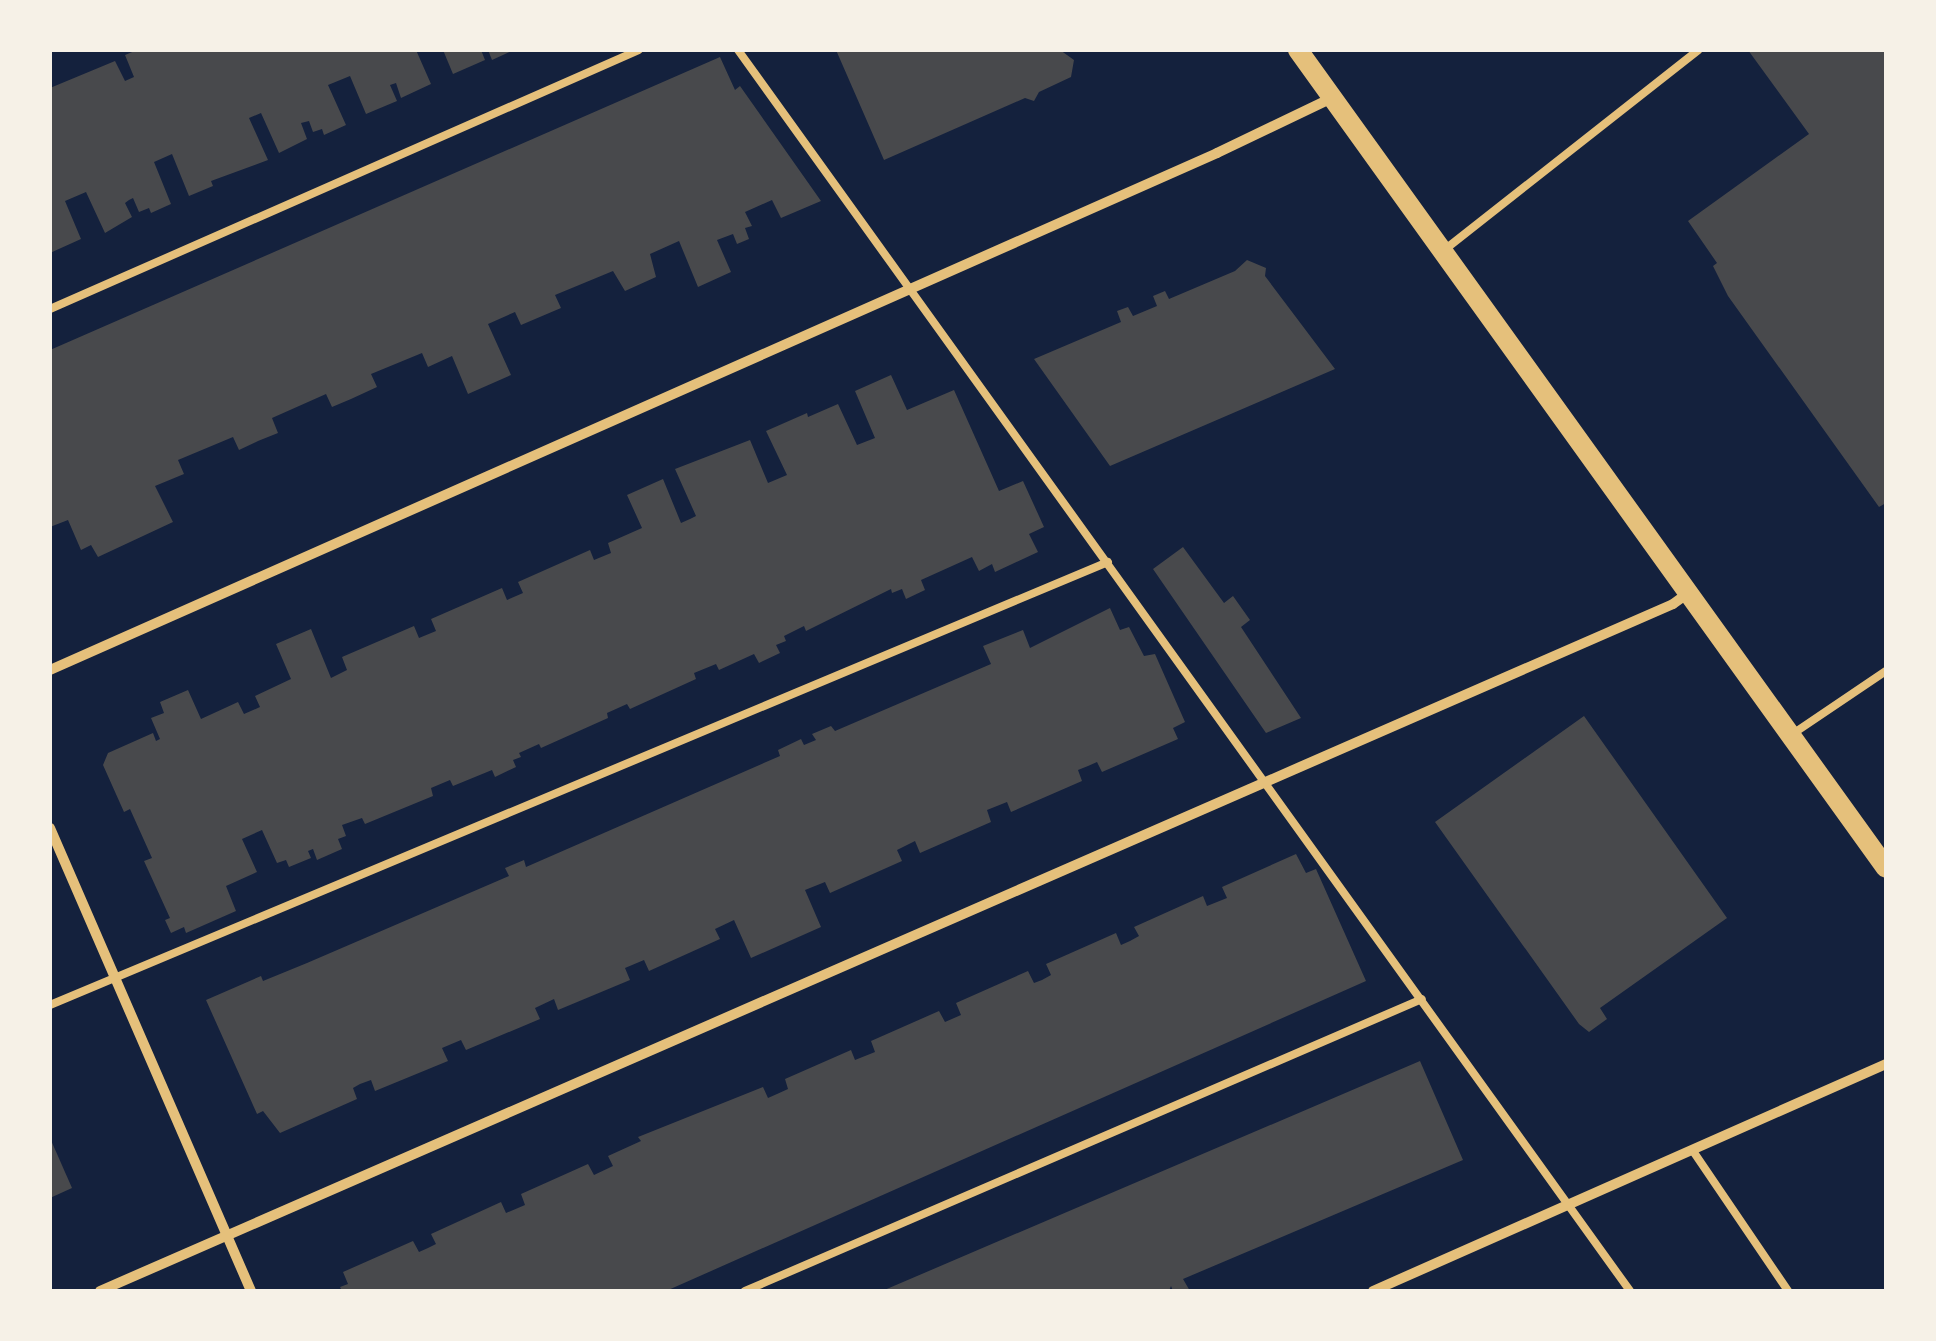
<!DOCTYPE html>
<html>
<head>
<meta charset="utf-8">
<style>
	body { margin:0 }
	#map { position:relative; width:1936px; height:1341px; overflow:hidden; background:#14213d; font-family:"Alegreya Sans",sans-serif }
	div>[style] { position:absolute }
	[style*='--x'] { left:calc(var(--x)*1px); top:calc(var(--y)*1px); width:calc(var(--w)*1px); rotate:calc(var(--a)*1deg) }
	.building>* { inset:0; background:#48494c }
	.service>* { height:8px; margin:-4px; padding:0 4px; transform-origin:4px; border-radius:4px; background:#e5c07b }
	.minor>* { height:10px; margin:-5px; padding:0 5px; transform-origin:5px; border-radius:5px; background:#e5c07b }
	.secondary>* { height:20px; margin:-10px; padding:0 10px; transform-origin:10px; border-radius:10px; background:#e5c07b }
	span { translate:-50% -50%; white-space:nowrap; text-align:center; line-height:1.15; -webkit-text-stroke:8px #f6f1e7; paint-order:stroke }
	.frame { position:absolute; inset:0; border:52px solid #f6f1e7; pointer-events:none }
</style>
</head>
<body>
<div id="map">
	<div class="building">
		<i style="clip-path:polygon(137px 50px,416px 50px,431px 84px,401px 98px,396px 83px,390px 85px,397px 101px,366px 114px,350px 76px,328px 85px,346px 125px,324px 135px,322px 129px,313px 132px,309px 121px,301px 123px,307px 139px,279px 153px,261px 113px,249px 118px,268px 160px,211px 181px,213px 186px,189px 196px,172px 154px,154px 162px,171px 204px,151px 213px,149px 208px,139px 212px,133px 198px,129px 200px,125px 203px,132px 217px,105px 233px,86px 192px,65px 201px,81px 239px,50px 253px,50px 88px,115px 61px,125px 81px,134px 77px,125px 55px)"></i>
		<i style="clip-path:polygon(443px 50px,481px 50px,485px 60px,453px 74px)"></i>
		<i style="clip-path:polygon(488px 50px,514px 50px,492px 60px)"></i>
		<i style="clip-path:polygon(836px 50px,1060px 50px,1074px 60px,1071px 77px,1039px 92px,1034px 101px,1025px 98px,884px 160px)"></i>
		<i style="clip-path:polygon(1748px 50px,1886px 50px,1886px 503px,1879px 507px,1728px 296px,1713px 266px,1717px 263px,1688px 221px,1809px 134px)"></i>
		<i style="clip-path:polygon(720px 57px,735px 90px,740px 86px,821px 201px,781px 218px,772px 200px,745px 212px,752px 226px,745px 228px,749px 239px,737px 244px,733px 234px,717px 240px,731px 272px,698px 287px,679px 241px,650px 254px,656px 277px,625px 291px,613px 271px,555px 295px,561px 308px,521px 325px,515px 312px,488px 324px,511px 375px,468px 394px,452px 356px,428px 367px,422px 353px,371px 374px,377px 387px,351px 399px,332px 407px,326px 394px,272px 418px,278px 433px,258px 441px,239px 450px,233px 437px,178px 460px,184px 474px,155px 486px,173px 522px,98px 557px,91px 545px,81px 550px,68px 520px,50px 527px,50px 350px)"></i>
		<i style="clip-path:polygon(1247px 260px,1266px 268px,1265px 276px,1335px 369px,1110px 466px,1034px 359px,1121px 322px,1117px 311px,1128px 307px,1133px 316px,1157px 306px,1153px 296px,1165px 291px,1169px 299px,1235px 271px)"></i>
		<i style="clip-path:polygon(891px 375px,907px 410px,954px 390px,999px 491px,1023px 481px,1044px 527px,1029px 534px,1038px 552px,995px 572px,992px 564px,979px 571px,972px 557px,921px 580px,925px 590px,906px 599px,902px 589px,892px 593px,891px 589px,806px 631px,804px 626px,784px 636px,786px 641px,776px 645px,780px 653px,759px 663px,754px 654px,719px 670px,716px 664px,694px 673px,696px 679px,630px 709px,627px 704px,607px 713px,608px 718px,541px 748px,539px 744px,519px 753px,521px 757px,513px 760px,516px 767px,495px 777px,492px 770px,453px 786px,450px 780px,431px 788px,433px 796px,365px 824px,362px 818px,342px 825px,346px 836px,338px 839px,342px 849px,317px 860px,313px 849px,308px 851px,311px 858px,289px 867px,286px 860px,277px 863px,262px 830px,242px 839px,257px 872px,226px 886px,236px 911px,186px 933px,184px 927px,171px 933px,165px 920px,170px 918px,144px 861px,152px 858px,130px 809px,124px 812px,103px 765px,108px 753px,153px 733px,156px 741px,160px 739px,151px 718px,164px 713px,160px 702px,188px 690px,201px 719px,238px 702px,244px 714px,260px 707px,255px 696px,291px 679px,276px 644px,311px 629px,331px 678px,347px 670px,342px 657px,414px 626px,419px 638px,436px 631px,431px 619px,502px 588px,507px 600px,523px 593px,518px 582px,590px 550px,594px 560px,611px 553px,608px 543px,642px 528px,627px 495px,663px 479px,681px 523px,690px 519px,696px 516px,675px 469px,750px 440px,768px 483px,787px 475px,766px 431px,807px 413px,808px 417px,838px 404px,857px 445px,875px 438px,855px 391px)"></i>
		<i style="clip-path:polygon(1183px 547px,1224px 603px,1233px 596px,1250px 620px,1241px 627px,1301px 718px,1266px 733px,1153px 569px)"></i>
		<i style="clip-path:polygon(1110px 608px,1120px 630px,1129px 627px,1144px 656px,1155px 654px,1185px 722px,1173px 728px,1178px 739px,1102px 772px,1097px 762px,1088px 766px,1078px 770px,1082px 781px,1011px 812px,1007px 802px,987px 810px,991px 822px,920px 853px,915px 841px,897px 850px,902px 861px,830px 893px,825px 882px,805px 890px,821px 927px,751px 958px,734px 920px,715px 929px,720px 939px,649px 971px,644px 960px,625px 968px,630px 980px,558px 1010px,554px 999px,535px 1008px,540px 1019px,466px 1050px,461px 1040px,442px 1048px,448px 1061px,375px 1091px,371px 1080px,360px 1084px,353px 1088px,357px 1099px,280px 1133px,263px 1111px,257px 1114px,206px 1000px,261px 976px,263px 981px,307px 963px,509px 876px,505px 868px,524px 860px,526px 867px,780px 756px,778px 750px,801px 739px,804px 745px,816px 740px,812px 734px,831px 726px,835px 731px,991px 664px,983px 646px,1023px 630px,1030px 648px)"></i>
		<i style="clip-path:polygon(1584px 716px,1727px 918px,1600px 1008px,1607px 1019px,1589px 1032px,1579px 1024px,1435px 822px)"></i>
		<i style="clip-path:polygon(1296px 854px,1306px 873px,1316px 869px,1366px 981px,666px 1291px,342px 1291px,340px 1287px,348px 1284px,343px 1272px,413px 1241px,419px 1252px,428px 1248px,436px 1244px,431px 1234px,501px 1202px,506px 1213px,525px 1205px,521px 1194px,588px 1164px,594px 1175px,613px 1166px,608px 1156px,641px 1141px,638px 1137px,763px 1087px,768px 1098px,777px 1094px,788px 1089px,785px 1079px,851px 1050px,855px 1060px,875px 1052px,871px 1041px,939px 1011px,945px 1022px,961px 1015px,956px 1003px,1028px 971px,1034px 983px,1042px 980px,1051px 975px,1046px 964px,1116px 933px,1121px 945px,1130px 941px,1139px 936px,1134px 927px,1203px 896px,1207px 906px,1227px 898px,1222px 887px)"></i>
		<i style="clip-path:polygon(1420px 1061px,1463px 1160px,1183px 1279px,1190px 1291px,1173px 1291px,1171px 1286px,1169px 1291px,882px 1291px)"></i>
		<i style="clip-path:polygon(50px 1138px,72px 1188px,50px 1198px)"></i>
	</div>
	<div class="service">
		<i style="--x:738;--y:50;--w:1528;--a:54.29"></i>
		<i style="--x:1443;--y:251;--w:325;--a:-38.2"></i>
		<i style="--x:50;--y:309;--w:643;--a:-23.74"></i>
		<i style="--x:1794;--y:733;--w:111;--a:-34"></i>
		<i style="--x:50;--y:1005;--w:1147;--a:-22.72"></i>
		<i style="--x:1693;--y:1151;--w:169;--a:55.8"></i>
		<i style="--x:745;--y:1291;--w:737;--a:-23.33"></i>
	</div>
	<div class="minor">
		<i style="--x:50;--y:670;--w:1276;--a:-23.89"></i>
		<i style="--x:1217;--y:153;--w:127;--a:-25.6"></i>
		<i style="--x:50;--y:828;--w:505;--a:66.53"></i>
		<i style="--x:100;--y:1291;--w:1716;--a:-23.59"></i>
		<i style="--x:1673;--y:604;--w:19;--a:-36"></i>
		<i style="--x:1373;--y:1291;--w:561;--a:-23.87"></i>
	</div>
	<div class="secondary">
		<i style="--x:1298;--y:50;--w:1007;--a:54.29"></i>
	</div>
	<div class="frame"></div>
</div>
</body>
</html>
